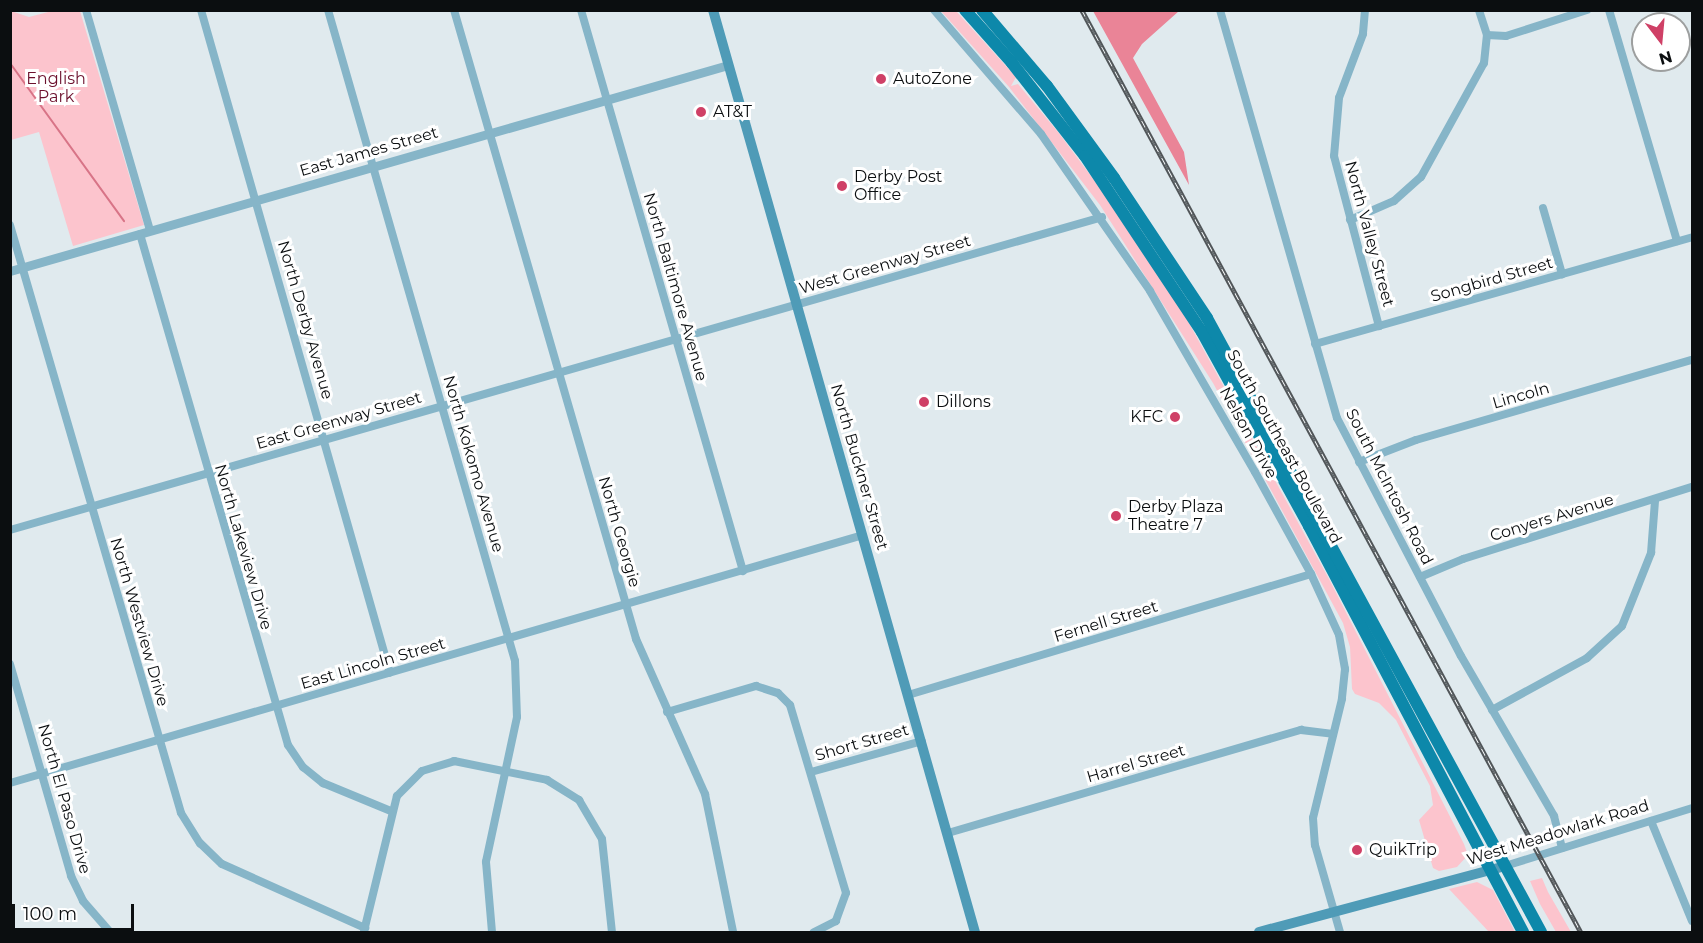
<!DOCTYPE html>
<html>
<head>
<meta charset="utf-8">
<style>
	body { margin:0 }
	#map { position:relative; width:1703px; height:943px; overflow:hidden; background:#e0eaee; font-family:Montserrat,sans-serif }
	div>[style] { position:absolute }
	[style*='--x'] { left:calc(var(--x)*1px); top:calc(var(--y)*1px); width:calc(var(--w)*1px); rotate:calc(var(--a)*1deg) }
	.green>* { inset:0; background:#fcc4cd }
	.forest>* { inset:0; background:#ea8497 }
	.stream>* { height:2px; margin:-1px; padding:0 1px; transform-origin:1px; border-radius:1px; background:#d87487 }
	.minor>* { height:8px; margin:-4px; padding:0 4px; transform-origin:4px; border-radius:4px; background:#86b5c8 }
	.tertiary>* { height:9px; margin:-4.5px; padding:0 4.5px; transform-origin:4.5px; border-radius:4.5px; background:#86b5c8 }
	.secondary>* { height:10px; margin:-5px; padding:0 5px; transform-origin:5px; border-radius:5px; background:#4f9bb7 }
	.primary>* { height:12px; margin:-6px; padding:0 6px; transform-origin:6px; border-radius:6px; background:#0d88aa }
	.rail>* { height:4.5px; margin-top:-2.25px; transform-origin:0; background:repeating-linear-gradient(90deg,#fff 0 7px,#515659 0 14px); box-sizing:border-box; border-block:2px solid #515659 }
	.dots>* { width:16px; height:16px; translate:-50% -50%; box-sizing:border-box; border:3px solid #fff; border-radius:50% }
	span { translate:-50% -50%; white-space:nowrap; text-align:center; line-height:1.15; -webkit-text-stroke:6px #fff; paint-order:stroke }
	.park-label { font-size:16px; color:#6c102d }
	.poi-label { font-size:16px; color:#0b0e10 }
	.left { translate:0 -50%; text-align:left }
	.right { translate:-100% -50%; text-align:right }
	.street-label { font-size:16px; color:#0b0e10 }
	.frame { position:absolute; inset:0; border:12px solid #0b0e10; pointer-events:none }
	.north { position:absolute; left:1631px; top:12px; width:60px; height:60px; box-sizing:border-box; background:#fff; border:2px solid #9d9f9f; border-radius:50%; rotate:164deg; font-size:16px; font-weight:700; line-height:24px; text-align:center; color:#0b0e10 }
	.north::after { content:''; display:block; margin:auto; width:21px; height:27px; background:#cf4066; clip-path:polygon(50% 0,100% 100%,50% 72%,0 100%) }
	.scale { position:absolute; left:12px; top:904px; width:122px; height:27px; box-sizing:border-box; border:3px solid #0b0e10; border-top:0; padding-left:8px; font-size:18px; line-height:21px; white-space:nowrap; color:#0b0e10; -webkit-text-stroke:4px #fff; paint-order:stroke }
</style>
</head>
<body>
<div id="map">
	<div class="green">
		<i style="clip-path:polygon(11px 11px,29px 17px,52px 11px,80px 11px,144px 225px,73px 246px,39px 132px,11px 140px)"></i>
		<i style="clip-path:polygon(941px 11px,956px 11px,1016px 77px,1011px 86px,1018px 84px,1058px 132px,1124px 220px,1184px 314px,1329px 579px,1464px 844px,1468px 855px,1457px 867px,1439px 871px,1433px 868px,1419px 820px,1433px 805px,1430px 786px,1396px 720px,1379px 703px,1355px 694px,1352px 689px,1350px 647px,1343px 623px,1213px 383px,1100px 205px,1009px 87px)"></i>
		<i style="clip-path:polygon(1542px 878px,1548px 892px,1571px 932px,1556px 932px,1540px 904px,1530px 881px)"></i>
		<i style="clip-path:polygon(1477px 882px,1493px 890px,1515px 932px,1489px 932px,1449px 889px)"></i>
	</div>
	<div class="forest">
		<i style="clip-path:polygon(1093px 11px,1179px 11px,1142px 44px,1133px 58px,1184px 152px,1189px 185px)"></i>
	</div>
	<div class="stream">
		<i style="--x:10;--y:63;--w:195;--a:54.2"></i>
	</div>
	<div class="minor">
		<i style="--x:86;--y:10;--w:230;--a:73.8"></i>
		<i style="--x:201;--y:10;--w:689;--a:74.09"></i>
		<i style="--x:328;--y:10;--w:677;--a:73.97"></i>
		<i style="--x:515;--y:661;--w:56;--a:88"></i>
		<i style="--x:517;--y:717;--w:148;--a:102.1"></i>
		<i style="--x:486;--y:862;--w:70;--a:85.1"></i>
		<i style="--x:454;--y:10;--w:655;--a:73.86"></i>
		<i style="--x:636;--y:639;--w:170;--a:66"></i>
		<i style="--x:705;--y:794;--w:141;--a:78.5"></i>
		<i style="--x:581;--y:10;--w:584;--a:73.89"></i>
		<i style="--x:934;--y:10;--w:164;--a:49.2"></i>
		<i style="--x:1041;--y:134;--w:191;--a:55.2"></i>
		<i style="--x:1150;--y:291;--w:209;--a:59.9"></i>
		<i style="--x:1255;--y:472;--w:116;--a:61.2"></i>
		<i style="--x:1311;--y:574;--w:67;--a:65.3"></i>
		<i style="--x:1339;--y:635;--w:35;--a:80"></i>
		<i style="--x:1345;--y:669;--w:30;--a:96"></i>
		<i style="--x:1342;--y:699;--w:122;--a:103.7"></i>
		<i style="--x:1313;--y:818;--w:27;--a:86"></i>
		<i style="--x:1315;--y:845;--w:91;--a:74"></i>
		<i style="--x:1220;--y:10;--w:424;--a:74"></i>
		<i style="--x:1337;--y:418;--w:268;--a:62.5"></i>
		<i style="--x:1461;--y:656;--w:185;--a:59.8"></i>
		<i style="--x:1554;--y:816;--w:33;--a:76"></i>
		<i style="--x:1365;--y:10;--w:24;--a:95"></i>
		<i style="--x:1363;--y:34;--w:68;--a:110.6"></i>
		<i style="--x:1339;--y:98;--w:58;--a:94.9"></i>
		<i style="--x:1334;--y:156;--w:176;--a:75.2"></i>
		<i style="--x:1609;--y:10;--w:241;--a:73.6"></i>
		<i style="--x:1487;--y:35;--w:19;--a:3"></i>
		<i style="--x:1506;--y:36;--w:85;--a:-17.8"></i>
		<i style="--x:1543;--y:208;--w:69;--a:73.9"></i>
		<i style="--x:1350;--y:220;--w:48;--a:-23.4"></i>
		<i style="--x:1394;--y:201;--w:36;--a:-42"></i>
		<i style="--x:1421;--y:177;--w:130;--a:-61.1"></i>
		<i style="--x:1484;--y:63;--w:28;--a:-84"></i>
		<i style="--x:1487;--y:35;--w:26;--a:-108"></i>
		<i style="--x:10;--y:225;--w:612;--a:73.78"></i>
		<i style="--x:181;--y:813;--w:36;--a:58"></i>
		<i style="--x:200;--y:843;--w:30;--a:44"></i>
		<i style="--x:222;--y:864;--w:157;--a:24.1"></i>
		<i style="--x:140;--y:234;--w:532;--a:73.85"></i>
		<i style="--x:288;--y:745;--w:27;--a:56"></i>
		<i style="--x:303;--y:767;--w:26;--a:39"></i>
		<i style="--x:323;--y:783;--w:74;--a:22.4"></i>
		<i style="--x:1315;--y:344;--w:392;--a:-15.8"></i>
		<i style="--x:1359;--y:462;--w:61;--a:-21.1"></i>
		<i style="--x:1416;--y:440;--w:287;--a:-16.2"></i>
		<i style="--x:10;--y:530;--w:1136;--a:-15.99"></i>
		<i style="--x:1420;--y:577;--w:47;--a:-22.7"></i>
		<i style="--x:1463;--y:559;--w:240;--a:-17.5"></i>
		<i style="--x:10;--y:664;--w:221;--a:73.9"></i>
		<i style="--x:71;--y:876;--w:28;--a:64"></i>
		<i style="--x:83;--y:901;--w:41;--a:48.9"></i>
		<i style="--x:908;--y:695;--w:421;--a:-16.7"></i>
		<i style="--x:1492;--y:710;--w:108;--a:-28.7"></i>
		<i style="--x:1587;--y:658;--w:47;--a:-42.4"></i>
		<i style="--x:1622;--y:626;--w:79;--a:-68.3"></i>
		<i style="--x:1651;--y:553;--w:52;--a:-85.6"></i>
		<i style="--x:667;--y:712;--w:93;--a:-16.3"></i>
		<i style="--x:756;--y:686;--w:23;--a:18"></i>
		<i style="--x:778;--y:693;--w:17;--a:45"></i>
		<i style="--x:790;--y:705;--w:196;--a:73.4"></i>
		<i style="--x:846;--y:893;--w:30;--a:110"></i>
		<i style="--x:836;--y:921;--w:25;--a:153"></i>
		<i style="--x:811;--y:772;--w:115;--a:-15.6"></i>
		<i style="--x:10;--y:783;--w:888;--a:-16.21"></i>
		<i style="--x:1651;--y:821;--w:108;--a:67.7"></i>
		<i style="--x:948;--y:833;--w:368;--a:-16.3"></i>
		<i style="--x:1301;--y:730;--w:32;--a:7"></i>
		<i style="--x:1505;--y:866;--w:196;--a:-17.2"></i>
		<i style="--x:364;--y:931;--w:139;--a:-76.3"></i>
		<i style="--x:397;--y:796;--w:35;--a:-45"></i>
		<i style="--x:422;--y:771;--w:34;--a:-17"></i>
		<i style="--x:454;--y:761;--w:95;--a:11.5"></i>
		<i style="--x:547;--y:780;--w:38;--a:32"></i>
		<i style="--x:579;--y:800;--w:45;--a:59.5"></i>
		<i style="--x:602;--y:839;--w:94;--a:83.9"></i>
	</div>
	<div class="tertiary">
		<i style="--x:10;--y:271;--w:747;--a:-16.01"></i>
	</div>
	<div class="secondary">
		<i style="--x:713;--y:10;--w:959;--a:74.14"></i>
		<i style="--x:1259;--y:932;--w:255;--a:-15"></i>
	</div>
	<div class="primary">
		<i style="--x:965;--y:10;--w:71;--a:48.4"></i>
		<i style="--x:1012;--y:63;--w:118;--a:51.9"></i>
		<i style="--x:1085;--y:156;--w:211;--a:56.4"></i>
		<i style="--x:1202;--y:332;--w:222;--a:61.1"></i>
		<i style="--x:1309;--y:526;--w:459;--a:62.2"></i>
		<i style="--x:982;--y:10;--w:100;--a:49.5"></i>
		<i style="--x:1047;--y:86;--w:114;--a:53.9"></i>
		<i style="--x:1114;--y:178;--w:168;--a:56.4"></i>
		<i style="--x:1207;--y:318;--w:699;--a:61.45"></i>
	</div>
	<div class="rail">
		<i style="--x:1082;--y:10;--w:1048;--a:61.58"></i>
	</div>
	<div class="dots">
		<i style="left:881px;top:79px;background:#cf4066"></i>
		<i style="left:701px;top:112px;background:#cf4066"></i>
		<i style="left:842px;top:186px;background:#cf4066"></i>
		<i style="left:924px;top:402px;background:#cf4066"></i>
		<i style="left:1175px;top:417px;background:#cf4066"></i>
		<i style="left:1116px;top:516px;background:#cf4066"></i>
		<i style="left:1357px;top:850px;background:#cf4066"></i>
	</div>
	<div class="park-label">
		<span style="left:56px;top:88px">English<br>Park</span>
	</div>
	<div class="poi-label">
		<span class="left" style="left:893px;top:79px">AutoZone</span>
		<span class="left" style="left:713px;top:112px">AT&amp;T</span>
		<span class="left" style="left:854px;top:186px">Derby Post<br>Office</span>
		<span class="left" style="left:936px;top:402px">Dillons</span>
		<span class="right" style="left:1163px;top:417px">KFC</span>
		<span class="left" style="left:1128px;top:516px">Derby Plaza<br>Theatre 7</span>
		<span class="left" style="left:1369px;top:850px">QuikTrip</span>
	</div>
	<div class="street-label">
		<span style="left:369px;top:152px;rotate:-16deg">East James Street</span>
		<span style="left:1369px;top:234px;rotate:75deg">North Valley Street</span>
		<span style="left:885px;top:265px;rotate:-16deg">West Greenway Street</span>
		<span style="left:1492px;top:280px;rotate:-16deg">Songbird Street</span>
		<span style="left:675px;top:287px;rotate:74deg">North Baltimore Avenue</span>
		<span style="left:305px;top:320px;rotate:74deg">North Derby Avenue</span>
		<span style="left:1521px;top:396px;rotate:-16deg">Lincoln</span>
		<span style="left:339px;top:421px;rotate:-16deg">East Greenway Street</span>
		<span style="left:1248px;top:433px;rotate:61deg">Nelson Drive</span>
		<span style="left:1284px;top:447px;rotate:61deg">South Southeast Boulevard</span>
		<span style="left:473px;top:464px;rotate:74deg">North Kokomo Avenue</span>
		<span style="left:859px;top:467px;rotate:74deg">North Buckner Street</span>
		<span style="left:1389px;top:487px;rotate:63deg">South McIntosh Road</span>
		<span style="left:1552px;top:518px;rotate:-17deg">Conyers Avenue</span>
		<span style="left:619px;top:532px;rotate:74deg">North Georgie</span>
		<span style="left:243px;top:547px;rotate:74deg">North Lakeview Drive</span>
		<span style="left:139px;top:622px;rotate:74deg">North Westview Drive</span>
		<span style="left:1106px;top:622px;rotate:-17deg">Fernell Street</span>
		<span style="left:373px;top:664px;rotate:-16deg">East Lincoln Street</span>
		<span style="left:862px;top:743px;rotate:-16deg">Short Street</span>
		<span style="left:1136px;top:764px;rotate:-16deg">Harrel Street</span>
		<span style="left:64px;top:799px;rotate:74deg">North El Paso Drive</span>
		<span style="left:1558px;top:833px;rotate:-17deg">West Meadowlark Road</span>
	</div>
	<div class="frame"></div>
	<div class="north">N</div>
	<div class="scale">100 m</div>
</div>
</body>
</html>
